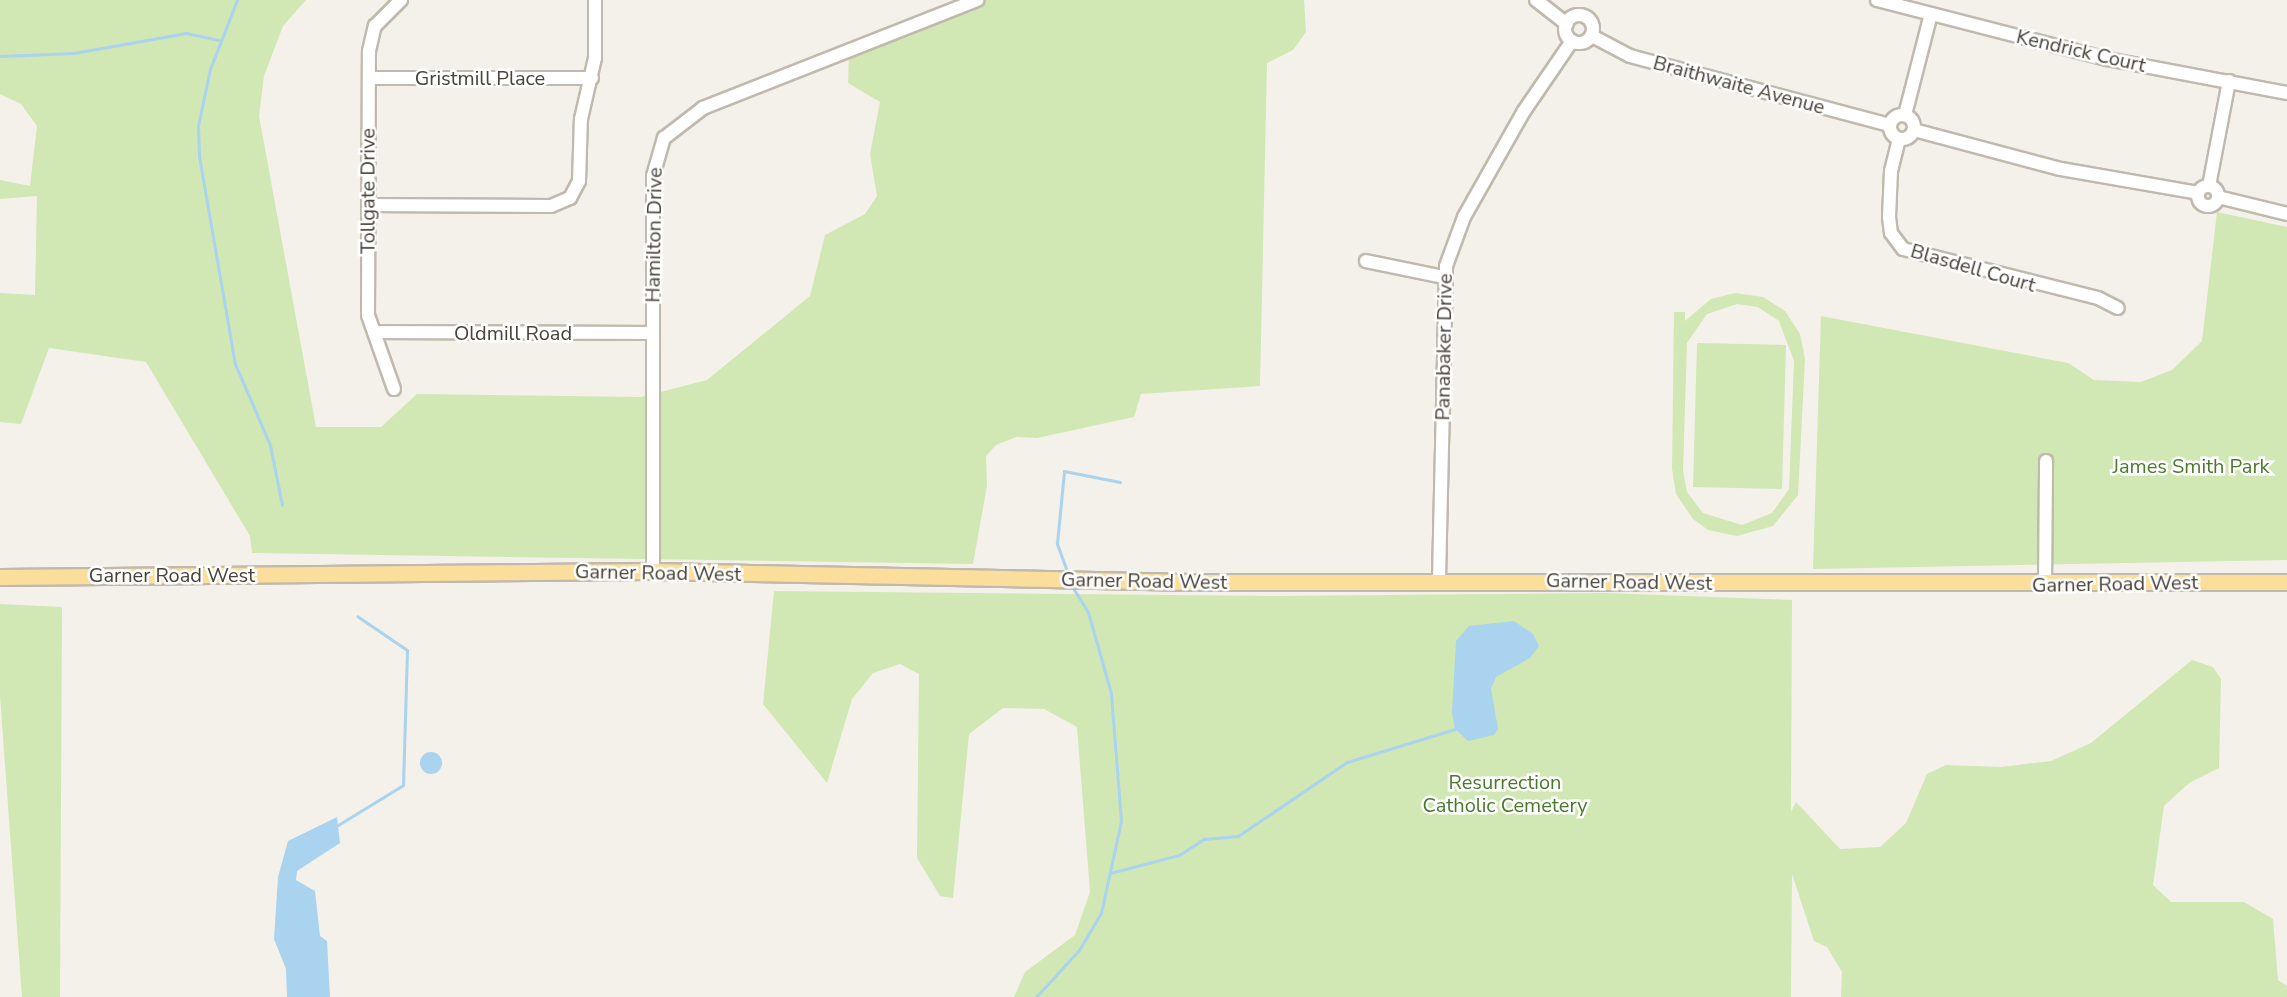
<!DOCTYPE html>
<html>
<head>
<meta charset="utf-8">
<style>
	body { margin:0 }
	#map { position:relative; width:2287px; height:997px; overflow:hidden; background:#f4f1ea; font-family:"Nunito Sans",sans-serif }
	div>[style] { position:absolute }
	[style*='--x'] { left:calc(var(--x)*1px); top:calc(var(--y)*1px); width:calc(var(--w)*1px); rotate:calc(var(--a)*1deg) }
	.green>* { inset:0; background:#d1e7b4 }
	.water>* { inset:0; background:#a9d3ef }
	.round { border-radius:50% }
	.stream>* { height:3px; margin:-1.5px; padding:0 1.5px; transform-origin:1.5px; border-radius:1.5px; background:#a9d3ef }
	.roads { filter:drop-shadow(2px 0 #c0b9ad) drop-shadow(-2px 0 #c0b9ad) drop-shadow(0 2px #c0b9ad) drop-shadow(0 -2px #c0b9ad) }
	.minor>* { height:12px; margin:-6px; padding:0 6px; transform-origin:6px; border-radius:6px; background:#fff }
	.minor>.ring { margin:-6px; padding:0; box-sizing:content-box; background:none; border:12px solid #fff; border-radius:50% }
	.major>* { height:15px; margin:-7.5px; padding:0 7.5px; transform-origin:7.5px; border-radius:7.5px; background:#fbde9c }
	span { translate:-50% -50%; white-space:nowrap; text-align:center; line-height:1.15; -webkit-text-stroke:5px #fff; paint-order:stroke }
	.street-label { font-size:20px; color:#484238 }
	.park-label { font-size:20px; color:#4b792c }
</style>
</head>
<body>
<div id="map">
	<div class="green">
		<i style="clip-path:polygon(0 0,306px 0,283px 26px,264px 76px,259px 116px,316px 427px,381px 427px,417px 394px,641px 397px,707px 380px,810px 296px,825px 235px,865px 214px,877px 196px,870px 154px,880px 102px,848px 83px,849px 53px,977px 0,1304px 0,1306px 32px,1293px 50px,1267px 63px,1260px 386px,1141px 394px,1134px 417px,1037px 438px,1016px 437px,996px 445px,986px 456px,987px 486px,973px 564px,252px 553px,250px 536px,146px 362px,49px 348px,21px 424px,0 422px,0 293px,35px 295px,37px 196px,0 199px,0 180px,30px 186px,37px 126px,21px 104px,0 94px)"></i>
		<i style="clip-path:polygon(2217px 212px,2287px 227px,2287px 560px,1813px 569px,1821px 316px,2068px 363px,2094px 380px,2141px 382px,2172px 370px,2202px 341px)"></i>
		<i style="clip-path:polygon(evenodd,1735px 293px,1763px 297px,1785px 311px,1800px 334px,1805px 359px,1798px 495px,1773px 526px,1737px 536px,1708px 530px,1693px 519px,1676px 494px,1672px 469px,1674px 312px,1685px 312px,1685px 321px,1711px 299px,1735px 293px,1737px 304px,1758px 307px,1779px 321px,1794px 361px,1789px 489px,1772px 513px,1742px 525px,1703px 513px,1687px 492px,1683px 471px,1687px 343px,1707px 314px,1737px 304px)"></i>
		<i style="clip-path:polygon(1697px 343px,1786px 345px,1782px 489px,1693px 487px)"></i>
		<i style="clip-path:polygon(774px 591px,1278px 596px,1605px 593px,1792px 600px,1791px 812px,1796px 802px,1840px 849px,1880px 847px,1906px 823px,1927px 774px,1946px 765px,2001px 767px,2051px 761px,2091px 743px,2192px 660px,2213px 667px,2221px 679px,2219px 768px,2189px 783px,2164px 806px,2153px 885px,2171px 902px,2244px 902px,2273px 919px,2278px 980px,2287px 986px,2287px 997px,1841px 997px,1842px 972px,1827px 947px,1814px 941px,1792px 874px,1791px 997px,1014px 997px,1025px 972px,1075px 935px,1090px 892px,1077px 727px,1044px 709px,1003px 708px,969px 734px,953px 898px,940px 896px,917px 858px,919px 674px,900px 664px,873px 673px,852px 699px,827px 783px,763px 704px)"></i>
		<i style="clip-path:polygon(0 604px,62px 607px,60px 997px,22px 997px,0 696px)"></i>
	</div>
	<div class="water">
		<i style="clip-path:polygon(1514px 621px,1533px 634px,1539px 646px,1530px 658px,1496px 677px,1491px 689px,1498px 729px,1494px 735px,1468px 741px,1455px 729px,1452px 713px,1456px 641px,1469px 626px)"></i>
		<i class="round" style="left:420px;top:752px;width:22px;height:22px"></i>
		<i style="clip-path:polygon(337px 817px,340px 843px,297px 871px,296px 880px,315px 891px,320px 936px,327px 941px,330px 997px,287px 997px,286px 969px,274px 939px,278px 877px,288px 841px)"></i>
	</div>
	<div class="stream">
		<i style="--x:237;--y:0;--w:74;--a:111.4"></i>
		<i style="--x:210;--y:69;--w:58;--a:101.9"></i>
		<i style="--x:198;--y:126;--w:30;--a:88"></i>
		<i style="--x:199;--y:156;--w:211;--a:80.2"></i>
		<i style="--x:235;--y:364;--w:88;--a:66.6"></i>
		<i style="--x:270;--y:445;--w:61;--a:78.7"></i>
		<i style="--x:0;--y:56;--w:74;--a:-2.3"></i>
		<i style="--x:74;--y:53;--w:114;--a:-10.1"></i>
		<i style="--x:186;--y:33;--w:33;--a:12"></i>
		<i style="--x:1068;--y:574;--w:33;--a:-110"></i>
		<i style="--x:1057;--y:543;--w:72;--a:-84.4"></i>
		<i style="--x:1064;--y:471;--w:57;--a:11.1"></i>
		<i style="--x:338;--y:825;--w:76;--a:-31.6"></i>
		<i style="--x:403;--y:785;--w:135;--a:-88.3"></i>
		<i style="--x:407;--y:650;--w:60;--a:-145.8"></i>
		<i style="--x:1110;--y:873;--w:71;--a:-14.6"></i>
		<i style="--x:1179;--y:855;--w:30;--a:-33"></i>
		<i style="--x:1204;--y:839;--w:34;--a:-5"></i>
		<i style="--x:1238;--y:836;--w:132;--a:-34.2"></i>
		<i style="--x:1347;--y:762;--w:113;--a:-17"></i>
		<i style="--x:1036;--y:997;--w:64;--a:-47.5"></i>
		<i style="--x:1079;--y:950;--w:43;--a:-59.3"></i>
		<i style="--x:1101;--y:913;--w:94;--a:-77.7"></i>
		<i style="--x:1121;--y:821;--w:128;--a:-94.5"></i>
		<i style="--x:1111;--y:693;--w:84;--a:-105.9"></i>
		<i style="--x:1088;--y:612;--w:31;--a:-122"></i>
	</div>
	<div class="roads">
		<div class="minor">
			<i style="--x:1536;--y:0;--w:39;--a:38"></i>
			<i style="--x:1877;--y:0;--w:237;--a:14.4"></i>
			<i style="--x:2107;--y:59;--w:183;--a:10.7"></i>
			<i class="ring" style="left:1565px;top:15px;width:16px;height:16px"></i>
			<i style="--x:1592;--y:36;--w:43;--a:27.8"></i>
			<i style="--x:1630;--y:56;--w:269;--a:14.9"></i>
			<i style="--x:369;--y:78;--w:223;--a:0"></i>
			<i class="ring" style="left:1890px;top:115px;width:12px;height:12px"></i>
			<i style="--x:1905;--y:115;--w:104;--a:-75.6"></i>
			<i style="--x:1914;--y:130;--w:152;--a:14.9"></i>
			<i style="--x:2061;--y:169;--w:139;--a:9.9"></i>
			<i style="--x:1899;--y:139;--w:33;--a:104"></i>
			<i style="--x:1891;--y:171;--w:46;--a:92.5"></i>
			<i style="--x:1889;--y:217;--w:16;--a:83"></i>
			<i style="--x:1891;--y:233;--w:20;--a:53"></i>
			<i style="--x:1903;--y:249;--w:201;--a:14.1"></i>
			<i style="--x:2098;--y:298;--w:22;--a:27"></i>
			<i style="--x:2209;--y:186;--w:107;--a:-79.2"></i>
			<i class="ring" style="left:2198px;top:186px;width:8px;height:8px"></i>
			<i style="--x:2218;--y:197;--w:71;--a:13.8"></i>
			<i style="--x:368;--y:205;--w:183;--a:0.3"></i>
			<i style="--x:551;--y:206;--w:21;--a:-23"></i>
			<i style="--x:570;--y:198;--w:19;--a:-62"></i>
			<i style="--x:579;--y:181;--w:62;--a:-88.2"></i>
			<i style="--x:581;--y:119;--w:63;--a:-77.1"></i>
			<i style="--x:595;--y:58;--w:58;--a:-90"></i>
			<i style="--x:1366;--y:261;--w:80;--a:11.6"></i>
			<i style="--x:374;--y:332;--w:279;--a:0.2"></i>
			<i style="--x:394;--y:389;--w:78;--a:-109.4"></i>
			<i style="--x:368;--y:315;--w:264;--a:-89.8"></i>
			<i style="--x:369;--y:51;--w:26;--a:-77"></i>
			<i style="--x:375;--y:26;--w:37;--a:-45"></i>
			<i style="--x:653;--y:571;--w:395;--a:-90"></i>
			<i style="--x:653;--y:176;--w:40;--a:-74"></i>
			<i style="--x:664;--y:138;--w:49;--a:-37.6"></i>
			<i style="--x:703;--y:108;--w:295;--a:-21.5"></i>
			<i style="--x:1439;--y:579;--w:313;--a:-88.7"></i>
			<i style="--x:1446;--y:266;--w:52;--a:-69.8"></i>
			<i style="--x:1464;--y:217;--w:122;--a:-60.5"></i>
			<i style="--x:1524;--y:111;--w:85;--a:-55.6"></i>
			<i style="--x:2045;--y:585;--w:124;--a:-89.5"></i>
		</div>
		<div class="major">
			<i style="--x:0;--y:577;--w:653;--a:-0.53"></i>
			<i style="--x:653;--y:571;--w:539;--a:1.17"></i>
			<i style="--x:1192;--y:582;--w:1095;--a:0"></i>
		</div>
	</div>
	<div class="street-label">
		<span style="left:2081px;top:51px;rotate:13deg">Kendrick Court</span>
		<span style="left:480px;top:78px">Gristmill Place</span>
		<span style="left:1739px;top:85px;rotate:15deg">Braithwaite Avenue</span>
		<span style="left:368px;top:191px;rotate:-90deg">Tollgate Drive</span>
		<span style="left:654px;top:235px;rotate:-89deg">Hamilton Drive</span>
		<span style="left:1973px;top:268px;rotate:16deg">Blasdell Court</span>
		<span style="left:513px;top:333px">Oldmill Road</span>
		<span style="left:1444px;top:347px;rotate:-89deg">Panabaker Drive</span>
		<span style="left:658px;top:573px;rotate:1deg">Garner Road West</span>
		<span style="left:172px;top:575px">Garner Road West</span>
		<span style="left:1144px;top:581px;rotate:1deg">Garner Road West</span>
		<span style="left:1629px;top:582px;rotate:1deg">Garner Road West</span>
		<span style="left:2115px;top:584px;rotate:-1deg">Garner Road West</span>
	</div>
	<div class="park-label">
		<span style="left:2191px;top:466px">James Smith Park</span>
		<span style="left:1505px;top:794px">Resurrection<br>Catholic Cemetery</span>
	</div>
</div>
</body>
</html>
